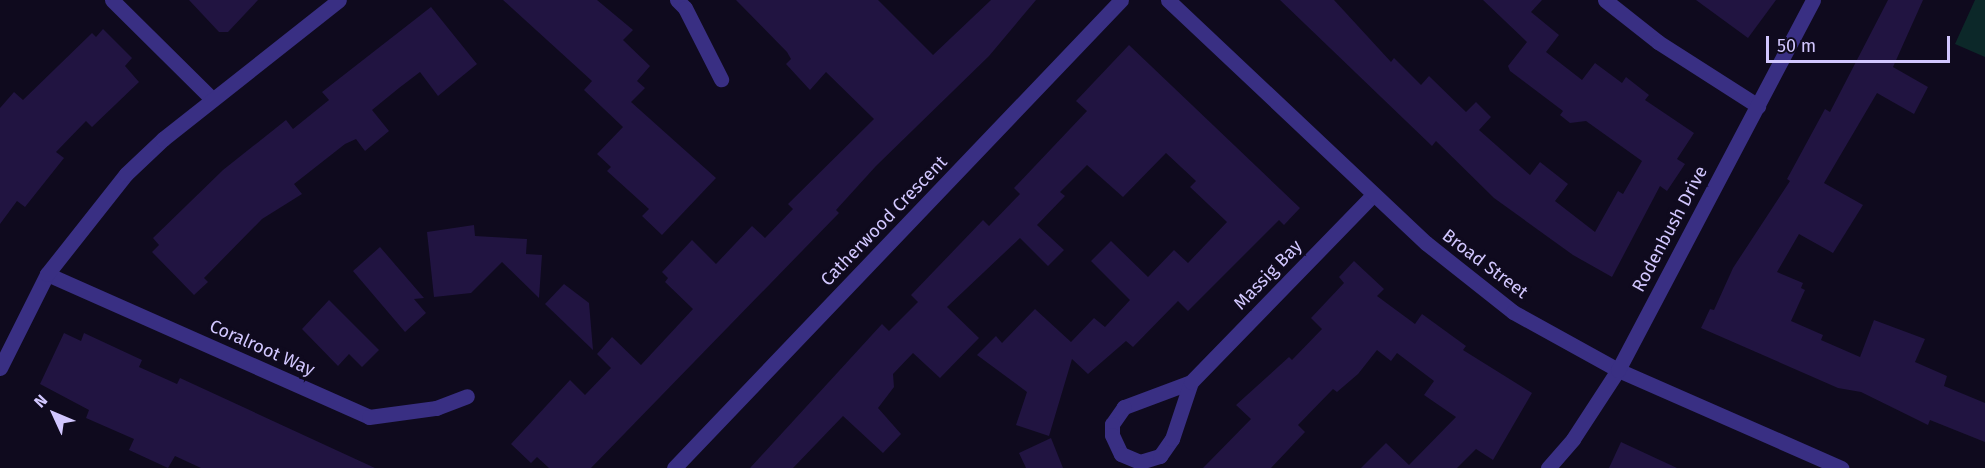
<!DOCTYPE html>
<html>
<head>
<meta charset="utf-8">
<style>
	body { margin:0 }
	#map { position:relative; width:1985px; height:468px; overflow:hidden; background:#0f0a1e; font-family:"Fira Sans",sans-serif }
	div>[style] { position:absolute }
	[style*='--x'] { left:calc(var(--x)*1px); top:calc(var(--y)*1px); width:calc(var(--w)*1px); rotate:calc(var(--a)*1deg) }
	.green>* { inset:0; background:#0c2829 }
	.building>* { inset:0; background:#211441 }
	.minor>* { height:15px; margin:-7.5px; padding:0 7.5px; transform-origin:7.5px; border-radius:7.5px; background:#392f83 }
	.tertiary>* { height:15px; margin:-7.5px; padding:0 7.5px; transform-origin:7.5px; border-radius:7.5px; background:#392f83 }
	span { translate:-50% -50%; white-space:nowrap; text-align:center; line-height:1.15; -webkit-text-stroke:6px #0f0a1e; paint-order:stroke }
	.street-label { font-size:18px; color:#d2c7ff }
	.north { position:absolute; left:24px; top:384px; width:60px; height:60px; -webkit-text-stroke:4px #0f0a1e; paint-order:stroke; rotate:314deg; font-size:16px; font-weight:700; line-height:24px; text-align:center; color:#d2c7ff }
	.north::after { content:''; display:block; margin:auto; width:21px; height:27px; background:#d2c7ff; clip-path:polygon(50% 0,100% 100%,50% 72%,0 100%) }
	.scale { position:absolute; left:1766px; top:36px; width:184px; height:27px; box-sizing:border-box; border:3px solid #d2c7ff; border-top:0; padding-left:8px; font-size:18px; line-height:21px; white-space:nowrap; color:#d2c7ff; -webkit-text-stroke:4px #0f0a1e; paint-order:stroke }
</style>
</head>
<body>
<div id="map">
	<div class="green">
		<i style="clip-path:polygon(1975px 0,1985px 0,1985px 57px,1955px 44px)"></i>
	</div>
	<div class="building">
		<i style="clip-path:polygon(189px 0,258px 0,228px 32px,219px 32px)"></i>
		<i style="clip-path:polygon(503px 0,597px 0,633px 30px,623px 40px,650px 66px,637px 81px,645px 88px,631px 102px,716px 178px,662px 235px,642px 216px,649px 209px,607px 171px,611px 167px,597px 154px,623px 127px,584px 90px,592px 81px)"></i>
		<i style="clip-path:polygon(736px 0,878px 0,933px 55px,991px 0,1036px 0,989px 56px,876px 166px,836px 210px,839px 213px,591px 468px,549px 468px,537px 457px,531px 463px,511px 444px,570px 380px,585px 395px,611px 368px,597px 354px,612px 337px,641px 365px,693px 309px,665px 282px,668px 278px,662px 272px,692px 240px,716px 264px,752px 226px,765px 238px,793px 209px,788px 204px,874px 119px,826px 72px,810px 90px,786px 64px,791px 59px,787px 52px)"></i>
		<i style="clip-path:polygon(1280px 0,1334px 0,1391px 62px,1394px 58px,1421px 85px,1429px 76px,1466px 112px,1476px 102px,1491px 117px,1479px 130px,1530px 175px,1540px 162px,1568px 184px,1555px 201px,1595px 232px,1618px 191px,1623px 194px,1642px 161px,1586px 121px,1570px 123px,1560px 115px,1563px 111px,1510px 71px,1508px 66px,1527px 42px,1483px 0,1542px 0,1531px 12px,1559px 35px,1546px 52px,1582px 80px,1595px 63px,1622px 83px,1626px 77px,1649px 95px,1645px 100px,1694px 133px,1677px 159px,1685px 164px,1667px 191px,1660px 186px,1612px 277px,1573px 255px,1494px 198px,1436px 141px,1432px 146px)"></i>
		<i style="clip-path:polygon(1696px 0,1776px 0,1748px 38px)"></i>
		<i style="clip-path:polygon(1888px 0,1923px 0,1893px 67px,1928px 87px,1914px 114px,1877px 93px,1824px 183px,1863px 205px,1833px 253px,1799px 234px,1777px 272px,1803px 283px,1801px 288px,1805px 290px,1791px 321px,1823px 335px,1821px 340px,1860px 357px,1874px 320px,1925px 339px,1915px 362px,1947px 376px,1944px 386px,1985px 403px,1985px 442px,1930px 420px,1928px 425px,1861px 392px,1838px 388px,1701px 328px,1710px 309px,1714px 310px,1733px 268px,1790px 181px,1787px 179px,1825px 109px,1830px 112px)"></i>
		<i style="clip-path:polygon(431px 7px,477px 64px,438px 96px,420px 72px,399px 88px,372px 110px,389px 131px,365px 151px,356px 139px,345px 144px,294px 184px,302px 194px,262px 219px,204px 278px,208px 282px,194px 295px,152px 252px,159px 245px,153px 238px,223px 170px,286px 120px,293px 129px,329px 100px,322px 92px)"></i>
		<i style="clip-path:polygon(103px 29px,132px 58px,125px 66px,139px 82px,92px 127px,86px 121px,56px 152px,64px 158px,25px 207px,17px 201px,0 224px,0 108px,14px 92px,23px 100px,92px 33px,96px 37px)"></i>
		<i style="clip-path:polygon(1129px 45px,1300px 208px,1284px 225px,1279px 220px,1188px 311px,1178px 301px,1133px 347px,1126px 341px,1088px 374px,1072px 359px,1049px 436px,1016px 425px,1027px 392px,977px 355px,996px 336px,1002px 343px,1035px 309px,1071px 342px,1094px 318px,1105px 327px,1130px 300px,1091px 261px,1111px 241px,1148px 277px,1174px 250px,1188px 263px,1227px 222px,1190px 187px,1196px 181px,1166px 153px,1123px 197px,1087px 165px,1060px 192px,1065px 196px,1037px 225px,1064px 250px,1048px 266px,1020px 238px,947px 307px,979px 338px,940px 378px,913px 353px,893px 374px,894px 387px,878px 408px,901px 434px,883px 453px,843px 416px,793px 468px,750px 468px,882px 324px,889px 331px,918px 302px,911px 295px,983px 220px,989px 226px,1020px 194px,1014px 188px,1087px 111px,1076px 101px)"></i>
		<i style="clip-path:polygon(474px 225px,475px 236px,527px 239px,526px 254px,542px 255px,539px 298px,502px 262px,471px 293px,434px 297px,427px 232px)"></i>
		<i style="clip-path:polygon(380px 247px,424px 298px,414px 299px,426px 313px,405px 332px,353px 271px)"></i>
		<i style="clip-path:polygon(1354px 261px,1384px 289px,1377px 296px,1415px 324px,1422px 314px,1466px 346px,1463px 350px,1532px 393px,1493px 460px,1476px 449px,1457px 468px,1361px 468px,1386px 443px,1409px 465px,1456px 417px,1424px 395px,1434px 381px,1397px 353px,1391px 361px,1377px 350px,1358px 374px,1337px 392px,1333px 389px,1298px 425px,1305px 432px,1271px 468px,1203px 468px,1251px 419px,1236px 405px,1289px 357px,1292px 360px,1322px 329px,1311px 318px,1344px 283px,1339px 277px)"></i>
		<i style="clip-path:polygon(564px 284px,589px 303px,593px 350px,545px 304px)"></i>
		<i style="clip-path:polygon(329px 300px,379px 350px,362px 367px,349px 354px,338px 366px,302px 329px)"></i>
		<i style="clip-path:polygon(64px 333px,81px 341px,84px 333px,142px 360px,139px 367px,177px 384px,180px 378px,375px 468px,201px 468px,175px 456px,168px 468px,129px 450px,134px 439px,86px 418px,89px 410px,40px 384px)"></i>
		<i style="clip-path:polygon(1051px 438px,1063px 468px,1026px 468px,1019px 453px)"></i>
		<i style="clip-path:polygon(1621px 442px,1677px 468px,1609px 468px)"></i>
	</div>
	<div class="minor">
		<i style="--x:112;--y:0;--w:141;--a:44.7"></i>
		<i style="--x:677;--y:0;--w:11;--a:45"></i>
		<i style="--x:685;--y:8;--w:80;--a:63.1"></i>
		<i style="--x:1605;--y:0;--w:68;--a:38.4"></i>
		<i style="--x:1658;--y:42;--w:119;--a:32.6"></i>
		<i style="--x:47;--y:274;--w:352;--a:23.9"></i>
		<i style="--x:369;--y:417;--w:68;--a:-7.7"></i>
		<i style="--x:436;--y:408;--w:33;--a:-21"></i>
		<i style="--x:0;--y:368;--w:105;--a:-63.4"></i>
		<i style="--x:47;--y:274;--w:127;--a:-51.7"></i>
		<i style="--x:126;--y:174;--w:51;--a:-43.4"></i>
		<i style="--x:163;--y:139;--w:224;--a:-38.3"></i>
		<i style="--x:1191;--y:382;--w:72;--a:159.5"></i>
		<i style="--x:1124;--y:407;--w:21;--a:125"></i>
		<i style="--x:1112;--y:424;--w:11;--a:90"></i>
		<i style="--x:1112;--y:435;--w:21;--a:65"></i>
		<i style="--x:1121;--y:454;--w:21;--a:23"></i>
		<i style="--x:1140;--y:462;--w:21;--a:-17"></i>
		<i style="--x:1160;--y:456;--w:21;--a:-55"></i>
		<i style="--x:1172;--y:439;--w:60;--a:-71.6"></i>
		<i style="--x:1191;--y:382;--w:261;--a:-45.8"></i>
		<i style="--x:674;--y:468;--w:647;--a:-46.31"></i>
	</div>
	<div class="tertiary">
		<i style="--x:1168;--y:0;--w:354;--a:43.3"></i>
		<i style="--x:1426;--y:243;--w:111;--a:38.4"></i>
		<i style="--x:1513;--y:312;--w:120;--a:28.9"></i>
		<i style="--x:1618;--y:370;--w:244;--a:23.7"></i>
		<i style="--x:1548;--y:468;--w:38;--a:-49"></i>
		<i style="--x:1573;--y:439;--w:82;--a:-56.9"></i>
		<i style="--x:1618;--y:370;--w:418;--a:-62.2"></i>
	</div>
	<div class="street-label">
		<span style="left:884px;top:221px;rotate:-46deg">Catherwood Crescent</span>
		<span style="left:1670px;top:229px;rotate:-62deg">Rodenbush Drive</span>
		<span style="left:1485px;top:264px;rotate:37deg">Broad Street</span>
		<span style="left:1268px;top:275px;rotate:-46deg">Massig Bay</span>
		<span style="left:262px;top:348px;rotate:24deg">Coralroot Way</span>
	</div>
	<div class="north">N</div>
	<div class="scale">50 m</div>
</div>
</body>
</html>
